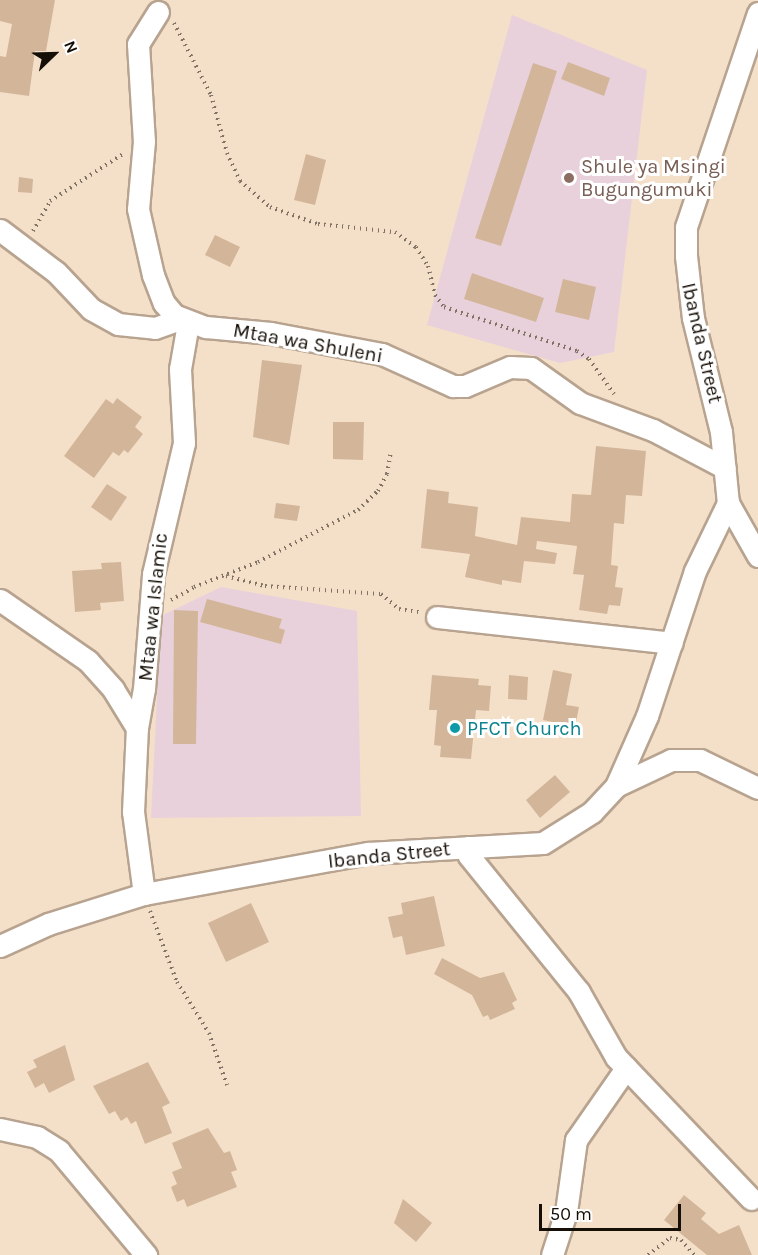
<!DOCTYPE html>
<html>
<head>
<meta charset="utf-8">
<style>
	body { margin:0 }
	#map { position:relative; width:758px; height:1255px; overflow:hidden; background:#f4dfc9; font-family:Karla,sans-serif }
	div>[style] { position:absolute }
	[style*='--x'] { left:calc(var(--x)*1px); top:calc(var(--y)*1px); width:calc(var(--w)*1px); rotate:calc(var(--a)*1deg) }
	.education>* { inset:0; background:#e9d1dc }
	.building>* { inset:0; background:#d3b699 }
	.path>* { height:4px; margin-top:-2px; transform-origin:0; background:repeating-linear-gradient(90deg,#807264 0 1.5px,transparent 0 6px) }
	.roads { filter:drop-shadow(2px 0 #b7a38f) drop-shadow(-2px 0 #b7a38f) drop-shadow(0 2px #b7a38f) drop-shadow(0 -2px #b7a38f) }
	.minor>* { height:21px; margin:-10.5px; padding:0 10.5px; transform-origin:10.5px; border-radius:10.5px; background:#fff }
	.dots>* { width:16px; height:16px; translate:-50% -50%; box-sizing:border-box; border:3px solid #fff; border-radius:50% }
	span { translate:-50% -50%; white-space:nowrap; text-align:center; line-height:1.15; -webkit-text-stroke:6px #fff; paint-order:stroke }
	.education-label { font-size:20px; color:#785e54 }
	.left { translate:0 -50%; text-align:left }
	.street-label { font-size:20px; color:#160f07 }
	.culture-label { font-size:20px; color:#0d838f }
	.north { position:absolute; left:24px; top:24px; width:60px; height:60px; -webkit-text-stroke:4px #fff; paint-order:stroke; rotate:67deg; font-size:16px; font-weight:700; line-height:24px; text-align:center; color:#160f07 }
	.north::after { content:''; display:block; margin:auto; width:21px; height:27px; background:#160f07; clip-path:polygon(50% 0,100% 100%,50% 72%,0 100%) }
	.scale { position:absolute; left:539px; top:1204px; width:142px; height:27px; box-sizing:border-box; border:3px solid #160f07; border-top:0; padding-left:8px; font-size:18px; line-height:21px; white-space:nowrap; color:#160f07; -webkit-text-stroke:4px #fff; paint-order:stroke }
</style>
</head>
<body>
<div id="map">
	<div class="education">
		<i style="clip-path:polygon(512px 15px,647px 70px,614px 352px,560px 363px,427px 325px)"></i>
		<i style="clip-path:polygon(221px 587px,357px 611px,361px 816px,151px 818px,161px 616px)"></i>
	</div>
	<div class="building">
		<i style="clip-path:polygon(0 0,55px 0,46px 51px,35px 51px,29px 96px,0 92px,0 56px,6px 57px,12px 24px,0 21px)"></i>
		<i style="clip-path:polygon(568px 62px,610px 78px,604px 96px,561px 79px)"></i>
		<i style="clip-path:polygon(533px 63px,557px 71px,501px 246px,475px 238px)"></i>
		<i style="clip-path:polygon(306px 154px,326px 160px,315px 205px,294px 200px)"></i>
		<i style="clip-path:polygon(19px 177px,33px 179px,32px 193px,18px 192px)"></i>
		<i style="clip-path:polygon(215px 235px,240px 247px,230px 267px,205px 255px)"></i>
		<i style="clip-path:polygon(472px 273px,544px 298px,536px 322px,464px 299px)"></i>
		<i style="clip-path:polygon(563px 279px,596px 287px,589px 320px,555px 312px)"></i>
		<i style="clip-path:polygon(262px 360px,302px 365px,289px 445px,253px 437px)"></i>
		<i style="clip-path:polygon(117px 398px,142px 417px,135px 427px,143px 434px,128px 453px,124px 450px,119px 456px,113px 452px,94px 478px,64px 456px,106px 399px,113px 404px)"></i>
		<i style="clip-path:polygon(333px 422px,364px 422px,363px 460px,333px 459px)"></i>
		<i style="clip-path:polygon(596px 446px,646px 451px,642px 496px,626px 495px,624px 524px,614px 523px,611px 565px,618px 566px,615px 587px,623px 588px,620px 606px,609px 605px,607px 614px,579px 610px,584px 575px,573px 574px,577px 546px,537px 541px,536px 549px,557px 553px,555px 564px,524px 561px,521px 583px,502px 580px,502px 585px,465px 577px,470px 554px,421px 548px,427px 489px,449px 492px,448px 503px,478px 507px,475px 536px,517px 545px,521px 517px,570px 522px,572px 494px,591px 495px)"></i>
		<i style="clip-path:polygon(107px 484px,127px 497px,111px 521px,91px 507px)"></i>
		<i style="clip-path:polygon(276px 503px,300px 506px,297px 521px,274px 518px)"></i>
		<i style="clip-path:polygon(121px 562px,124px 601px,100px 603px,101px 610px,75px 612px,72px 571px,102px 569px,101px 563px)"></i>
		<i style="clip-path:polygon(207px 599px,282px 619px,279px 628px,285px 630px,281px 644px,200px 622px)"></i>
		<i style="clip-path:polygon(174px 610px,198px 611px,196px 744px,173px 744px)"></i>
		<i style="clip-path:polygon(553px 670px,572px 674px,566px 705px,579px 707px,575px 727px,543px 720px)"></i>
		<i style="clip-path:polygon(432px 675px,479px 679px,478px 685px,491px 686px,489px 711px,476px 710px,471px 759px,440px 757px,441px 746px,434px 745px,437px 710px,429px 710px)"></i>
		<i style="clip-path:polygon(509px 675px,528px 677px,527px 700px,508px 699px)"></i>
		<i style="clip-path:polygon(555px 775px,570px 792px,540px 818px,526px 800px)"></i>
		<i style="clip-path:polygon(434px 896px,445px 946px,406px 955px,402px 936px,393px 938px,388px 917px,403px 914px,401px 903px)"></i>
		<i style="clip-path:polygon(251px 903px,269px 942px,226px 962px,208px 923px)"></i>
		<i style="clip-path:polygon(442px 958px,480px 978px,504px 972px,517px 1000px,512px 1003px,515px 1009px,490px 1020px,488px 1015px,483px 1017px,472px 995px,434px 974px)"></i>
		<i style="clip-path:polygon(65px 1045px,75px 1080px,49px 1093px,44px 1083px,35px 1088px,27px 1072px,37px 1067px,33px 1060px)"></i>
		<i style="clip-path:polygon(148px 1062px,170px 1103px,162px 1107px,172px 1133px,145px 1144px,136px 1121px,131px 1124px,127px 1117px,121px 1121px,115px 1111px,109px 1114px,93px 1086px)"></i>
		<i style="clip-path:polygon(208px 1128px,224px 1153px,230px 1151px,237px 1170px,231px 1172px,237px 1187px,187px 1207px,184px 1199px,177px 1202px,171px 1187px,177px 1184px,172px 1172px,182px 1168px,172px 1143px)"></i>
		<i style="clip-path:polygon(684px 1195px,706px 1213px,701px 1219px,719px 1234px,739px 1225px,752px 1255px,707px 1255px,664px 1220px)"></i>
		<i style="clip-path:polygon(403px 1199px,432px 1223px,416px 1242px,394px 1223px)"></i>
	</div>
	<div class="path">
		<i style="--x:174;--y:23;--w:81;--a:62.8"></i>
		<i style="--x:211;--y:95;--w:60;--a:74.6"></i>
		<i style="--x:227;--y:153;--w:31;--a:65"></i>
		<i style="--x:240;--y:181;--w:40;--a:41"></i>
		<i style="--x:270;--y:207;--w:51;--a:19.5"></i>
		<i style="--x:318;--y:224;--w:77;--a:5.9"></i>
		<i style="--x:395;--y:232;--w:26;--a:36"></i>
		<i style="--x:416;--y:247;--w:22;--a:58"></i>
		<i style="--x:428;--y:266;--w:30;--a:76"></i>
		<i style="--x:435;--y:295;--w:15;--a:53"></i>
		<i style="--x:444;--y:307;--w:140;--a:18.3"></i>
		<i style="--x:577;--y:351;--w:14;--a:34"></i>
		<i style="--x:589;--y:359;--w:43;--a:54.5"></i>
		<i style="--x:33;--y:231;--w:34;--a:-60"></i>
		<i style="--x:50;--y:201;--w:87;--a:-32.8"></i>
		<i style="--x:226;--y:576;--w:40;--a:14.4"></i>
		<i style="--x:265;--y:586;--w:116;--a:3.9"></i>
		<i style="--x:381;--y:594;--w:23;--a:40"></i>
		<i style="--x:399;--y:609;--w:20;--a:9"></i>
		<i style="--x:171;--y:600;--w:26;--a:-29"></i>
		<i style="--x:194;--y:587;--w:69;--a:-21.3"></i>
		<i style="--x:258;--y:562;--w:113;--a:-27.5"></i>
		<i style="--x:358;--y:510;--w:28;--a:-44"></i>
		<i style="--x:378;--y:491;--w:19;--a:-62"></i>
		<i style="--x:387;--y:474;--w:22;--a:-80"></i>
		<i style="--x:150;--y:911;--w:76;--a:69.2"></i>
		<i style="--x:177;--y:982;--w:60;--a:57.9"></i>
		<i style="--x:209;--y:1033;--w:55;--a:70.9"></i>
		<i style="--x:648;--y:1255;--w:28;--a:-38"></i>
		<i style="--x:670;--y:1238;--w:11;--a:10"></i>
		<i style="--x:681;--y:1240;--w:20;--a:49"></i>
	</div>
	<div class="roads">
		<div class="minor">
			<i style="--x:158;--y:12;--w:38;--a:122"></i>
			<i style="--x:138;--y:44;--w:97;--a:86.5"></i>
			<i style="--x:144;--y:141;--w:68;--a:95"></i>
			<i style="--x:138;--y:209;--w:68;--a:77.2"></i>
			<i style="--x:153;--y:275;--w:30;--a:69"></i>
			<i style="--x:164;--y:303;--w:16;--a:50"></i>
			<i style="--x:174;--y:315;--w:34;--a:21"></i>
			<i style="--x:206;--y:327;--w:65;--a:5.3"></i>
			<i style="--x:271;--y:333;--w:113;--a:10.7"></i>
			<i style="--x:382;--y:354;--w:78;--a:24.3"></i>
			<i style="--x:453;--y:386;--w:12;--a:0"></i>
			<i style="--x:465;--y:386;--w:49;--a:-22.9"></i>
			<i style="--x:510;--y:367;--w:21;--a:3"></i>
			<i style="--x:531;--y:368;--w:60;--a:35.5"></i>
			<i style="--x:580;--y:403;--w:78;--a:20.3"></i>
			<i style="--x:653;--y:430;--w:81;--a:27.8"></i>
			<i style="--x:758;--y:13;--w:226;--a:108.6"></i>
			<i style="--x:686;--y:227;--w:29;--a:90"></i>
			<i style="--x:686;--y:256;--w:62;--a:83.6"></i>
			<i style="--x:693;--y:318;--w:117;--a:76.2"></i>
			<i style="--x:721;--y:432;--w:71;--a:84.4"></i>
			<i style="--x:728;--y:503;--w:61;--a:60.5"></i>
			<i style="--x:0;--y:230;--w:70;--a:36.9"></i>
			<i style="--x:56;--y:272;--w:51;--a:46.6"></i>
			<i style="--x:91;--y:309;--w:31;--a:29"></i>
			<i style="--x:118;--y:324;--w:37;--a:6"></i>
			<i style="--x:155;--y:328;--w:27;--a:-20"></i>
			<i style="--x:0;--y:600;--w:107;--a:34.7"></i>
			<i style="--x:88;--y:661;--w:38;--a:48"></i>
			<i style="--x:113;--y:689;--w:46;--a:58.4"></i>
			<i style="--x:437;--y:617;--w:236;--a:6.3"></i>
			<i style="--x:616;--y:786;--w:77;--a:-66.1"></i>
			<i style="--x:647;--y:716;--w:153;--a:-71.7"></i>
			<i style="--x:695;--y:571;--w:76;--a:-64.1"></i>
			<i style="--x:468;--y:847;--w:9;--a:84"></i>
			<i style="--x:469;--y:856;--w:175;--a:51"></i>
			<i style="--x:579;--y:992;--w:75;--a:60.4"></i>
			<i style="--x:616;--y:1057;--w:196;--a:46.4"></i>
			<i style="--x:144;--y:894;--w:83;--a:-97.6"></i>
			<i style="--x:133;--y:812;--w:84;--a:-87.3"></i>
			<i style="--x:137;--y:728;--w:40;--a:-80"></i>
			<i style="--x:144;--y:689;--w:115;--a:-85.5"></i>
			<i style="--x:153;--y:574;--w:135;--a:-76.7"></i>
			<i style="--x:184;--y:443;--w:74;--a:-93.1"></i>
			<i style="--x:180;--y:369;--w:47;--a:-80.1"></i>
			<i style="--x:0;--y:946;--w:53;--a:-24.6"></i>
			<i style="--x:48;--y:924;--w:101;--a:-17.4"></i>
			<i style="--x:144;--y:894;--w:228;--a:-10.4"></i>
			<i style="--x:368;--y:853;--w:175;--a:-3.3"></i>
			<i style="--x:543;--y:843;--w:58;--a:-32.3"></i>
			<i style="--x:592;--y:812;--w:35;--a:-47"></i>
			<i style="--x:616;--y:786;--w:61;--a:-25.3"></i>
			<i style="--x:671;--y:760;--w:29;--a:0"></i>
			<i style="--x:700;--y:760;--w:64;--a:25.8"></i>
			<i style="--x:0;--y:1129;--w:38;--a:12"></i>
			<i style="--x:37;--y:1137;--w:26;--a:32"></i>
			<i style="--x:59;--y:1151;--w:136;--a:50.1"></i>
			<i style="--x:552;--y:1255;--w:45;--a:-72"></i>
			<i style="--x:566;--y:1212;--w:73;--a:-82.1"></i>
			<i style="--x:576;--y:1140;--w:88;--a:-55.2"></i>
		</div>
	</div>
	<div class="dots">
		<i style="left:569px;top:178px;background:#8d6e63"></i>
		<i style="left:455px;top:728px;background:#0f9aa8"></i>
	</div>
	<div class="education-label">
		<span class="left" style="left:581px;top:178px">Shule ya Msingi<br>Bugungumuki</span>
	</div>
	<div class="street-label">
		<span style="left:308px;top:343px;rotate:10deg">Mtaa wa Shuleni</span>
		<span style="left:702px;top:343px;rotate:77deg">Ibanda Street</span>
		<span style="left:153px;top:607px;rotate:-84deg">Mtaa wa Islamic</span>
		<span style="left:389px;top:855px;rotate:-6deg">Ibanda Street</span>
	</div>
	<div class="culture-label">
		<span class="left" style="left:467px;top:728px">PFCT Church</span>
	</div>
	<div class="north">N</div>
	<div class="scale">50 m</div>
</div>
</body>
</html>
